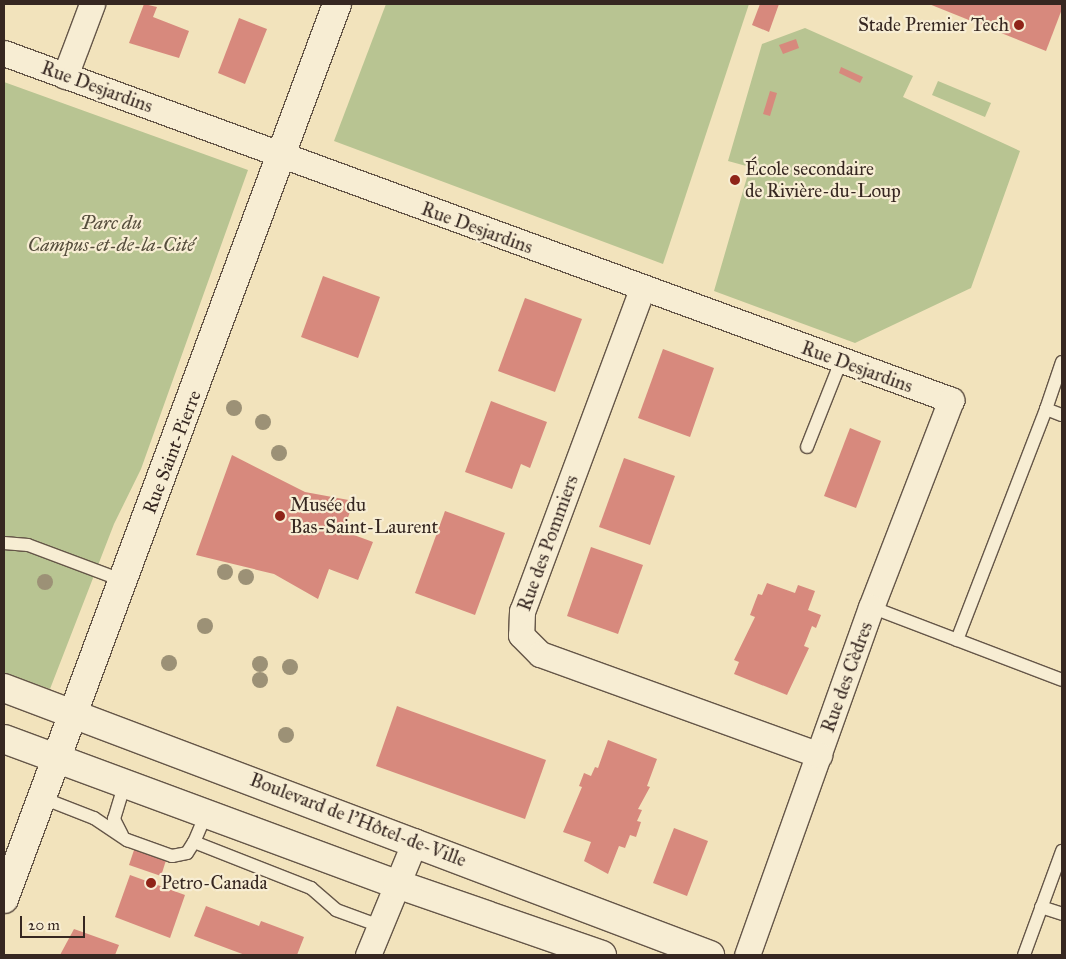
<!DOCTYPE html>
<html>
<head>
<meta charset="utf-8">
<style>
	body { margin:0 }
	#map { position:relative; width:1066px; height:959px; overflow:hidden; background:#f2e3bc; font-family:"IM FELL Great Primer",serif }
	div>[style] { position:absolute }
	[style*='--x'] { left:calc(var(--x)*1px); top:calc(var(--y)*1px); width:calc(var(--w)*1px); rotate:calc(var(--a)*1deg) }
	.green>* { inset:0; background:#b8c492 }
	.building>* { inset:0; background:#d7897d }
	.roads { filter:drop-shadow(1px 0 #655648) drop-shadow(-1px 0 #655648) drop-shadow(0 1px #655648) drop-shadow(0 -1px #655648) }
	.lane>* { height:12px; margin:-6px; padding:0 6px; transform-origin:6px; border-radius:6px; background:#f7edd3 }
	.street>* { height:25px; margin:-12.5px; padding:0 12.5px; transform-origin:12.5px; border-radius:12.5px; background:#f7edd3 }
	.secondary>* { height:28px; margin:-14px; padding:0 14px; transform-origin:14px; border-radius:14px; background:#f7edd3 }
	.trees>* { width:16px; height:16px; margin:-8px; border-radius:50%; background:#9c9176 }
	.dots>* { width:14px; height:14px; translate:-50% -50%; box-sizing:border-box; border:2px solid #f7edd3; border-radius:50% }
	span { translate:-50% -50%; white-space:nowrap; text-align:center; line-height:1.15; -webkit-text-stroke:4.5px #f7edd3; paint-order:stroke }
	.poi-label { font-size:19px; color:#362721 }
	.right { translate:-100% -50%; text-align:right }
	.left { translate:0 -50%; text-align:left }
	.street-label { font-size:19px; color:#362721 }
	.park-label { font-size:19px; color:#564e3d; font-style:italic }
	.frame { position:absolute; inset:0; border:5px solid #362721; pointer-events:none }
	.scale { position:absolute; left:20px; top:916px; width:65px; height:22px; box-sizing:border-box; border:2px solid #362721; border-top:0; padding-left:6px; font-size:15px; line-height:18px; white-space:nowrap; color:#362721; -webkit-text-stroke:4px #f7edd3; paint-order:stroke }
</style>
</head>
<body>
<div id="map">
	<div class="green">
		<i style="clip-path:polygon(386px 4px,749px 4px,663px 264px,334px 141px)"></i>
		<i style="clip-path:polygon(805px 28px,913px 76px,903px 97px,1020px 151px,971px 288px,855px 343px,714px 291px,750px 167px,728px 161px,762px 44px)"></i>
		<i style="clip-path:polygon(938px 81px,991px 103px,985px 117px,932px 95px)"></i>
		<i style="clip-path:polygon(4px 82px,248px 170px,141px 469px,114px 524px,50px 689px,4px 673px)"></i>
	</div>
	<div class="building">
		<i style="clip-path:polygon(144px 4px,157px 7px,153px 17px,189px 31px,179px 58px,129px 43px)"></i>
		<i style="clip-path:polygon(760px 4px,779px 4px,769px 32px,752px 25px)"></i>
		<i style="clip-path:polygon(929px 4px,1062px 4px,1062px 9px,1046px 51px)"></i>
		<i style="clip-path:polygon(239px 18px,267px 29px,245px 84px,218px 73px)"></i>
		<i style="clip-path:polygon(796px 39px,799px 48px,783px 54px,779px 45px)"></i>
		<i style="clip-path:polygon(841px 67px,863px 77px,860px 83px,839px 73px)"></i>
		<i style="clip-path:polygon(770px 91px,777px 93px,770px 116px,763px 114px)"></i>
		<i style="clip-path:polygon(323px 276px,380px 297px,358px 358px,301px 337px)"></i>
		<i style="clip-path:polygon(525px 298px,582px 319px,555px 392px,498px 371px)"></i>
		<i style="clip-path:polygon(663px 349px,714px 368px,690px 437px,638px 418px)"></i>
		<i style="clip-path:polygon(491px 401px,547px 422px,530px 468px,521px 464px,512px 489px,465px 472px)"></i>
		<i style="clip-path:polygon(850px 428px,881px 441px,856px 508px,824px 496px)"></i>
		<i style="clip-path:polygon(232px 455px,305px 492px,354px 501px,343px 531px,373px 542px,358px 580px,329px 569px,318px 599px,274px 574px,196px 555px)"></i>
		<i style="clip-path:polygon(624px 458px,675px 476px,650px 545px,599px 527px)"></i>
		<i style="clip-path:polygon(445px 511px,505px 533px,475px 615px,415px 593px)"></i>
		<i style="clip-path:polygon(591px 547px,643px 565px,618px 634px,567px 616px)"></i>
		<i style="clip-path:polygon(767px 583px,795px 593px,798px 585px,815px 591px,808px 610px,821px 615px,816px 628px,812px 626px,804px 646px,809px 648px,787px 695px,734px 674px,739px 662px,734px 660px,755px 617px,750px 615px,758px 594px,762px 595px)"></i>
		<i style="clip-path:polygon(397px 706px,546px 760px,525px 819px,376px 766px)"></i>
		<i style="clip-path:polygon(608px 740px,657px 759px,647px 786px,650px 787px,638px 809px,642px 810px,637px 821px,641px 822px,636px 837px,630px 835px,625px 848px,619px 846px,608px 874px,584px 861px,591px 842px,563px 832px,582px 787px,579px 786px,584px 773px,591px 776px,595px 767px,598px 768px)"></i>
		<i style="clip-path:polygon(674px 828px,708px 841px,687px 896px,653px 883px)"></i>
		<i style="clip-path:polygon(137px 841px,169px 851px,161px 876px,129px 865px)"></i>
		<i style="clip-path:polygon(130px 875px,185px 895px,170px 938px,115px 917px)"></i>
		<i style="clip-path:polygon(206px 906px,259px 926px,261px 921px,304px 937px,297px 955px,245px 955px,194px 936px)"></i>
		<i style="clip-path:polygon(74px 929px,119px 945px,115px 955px,60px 955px)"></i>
	</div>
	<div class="roads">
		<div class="lane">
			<i style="--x:1062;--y:362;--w:50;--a:108.8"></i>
			<i style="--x:1046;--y:409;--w:17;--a:21"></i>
			<i style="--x:807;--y:447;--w:92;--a:-68.4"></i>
			<i style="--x:4;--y:543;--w:24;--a:5"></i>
			<i style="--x:28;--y:545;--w:103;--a:20.6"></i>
			<i style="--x:871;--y:607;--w:204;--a:20.9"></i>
			<i style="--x:957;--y:640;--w:248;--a:-68.9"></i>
			<i style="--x:40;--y:797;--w:58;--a:21.3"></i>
			<i style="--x:94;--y:818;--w:40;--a:34"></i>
			<i style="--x:127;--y:840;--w:48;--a:19.6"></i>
			<i style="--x:172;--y:856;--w:15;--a:-11"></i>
			<i style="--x:187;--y:853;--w:13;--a:-58"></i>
			<i style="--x:206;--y:814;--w:30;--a:113"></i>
			<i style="--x:194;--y:842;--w:126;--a:21.5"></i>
			<i style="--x:311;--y:888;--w:33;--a:41"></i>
			<i style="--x:336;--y:910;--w:47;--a:20"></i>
			<i style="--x:122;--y:835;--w:18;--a:-117"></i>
			<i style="--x:114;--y:819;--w:37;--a:-73"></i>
			<i style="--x:1041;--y:907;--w:22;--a:18"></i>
			<i style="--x:1024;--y:955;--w:111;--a:-69.9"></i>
		</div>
		<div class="street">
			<i style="--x:4;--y:53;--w:1009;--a:20.12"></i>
			<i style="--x:951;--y:400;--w:222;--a:111.1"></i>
			<i style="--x:871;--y:607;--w:369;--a:109.6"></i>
			<i style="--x:65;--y:76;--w:77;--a:-69.4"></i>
			<i style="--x:642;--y:289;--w:344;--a:110.4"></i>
			<i style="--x:522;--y:611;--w:24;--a:92"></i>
			<i style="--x:521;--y:635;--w:27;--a:45"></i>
			<i style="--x:540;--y:654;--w:297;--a:19.9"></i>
			<i style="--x:368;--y:955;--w:123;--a:-67.6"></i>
		</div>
		<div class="secondary">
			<i style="--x:4;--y:688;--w:755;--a:20.72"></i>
			<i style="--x:4;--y:739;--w:419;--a:20.3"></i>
			<i style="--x:397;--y:884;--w:217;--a:19.1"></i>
			<i style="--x:4;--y:899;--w:955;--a:-69.59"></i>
		</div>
	</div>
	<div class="trees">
		<i style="left:234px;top:408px"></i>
		<i style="left:263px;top:422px"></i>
		<i style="left:279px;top:453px"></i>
		<i style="left:225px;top:572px"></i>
		<i style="left:246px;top:577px"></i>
		<i style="left:45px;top:582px"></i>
		<i style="left:205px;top:626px"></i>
		<i style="left:169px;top:663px"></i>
		<i style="left:260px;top:664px"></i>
		<i style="left:290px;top:667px"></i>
		<i style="left:260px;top:680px"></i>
		<i style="left:286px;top:735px"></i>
	</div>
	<div class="dots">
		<i style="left:1019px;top:25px;background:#8f2418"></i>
		<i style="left:735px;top:180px;background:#8f2418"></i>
		<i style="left:280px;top:516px;background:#8f2418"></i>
		<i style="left:151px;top:883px;background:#8f2418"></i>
	</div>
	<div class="poi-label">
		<span class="right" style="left:1009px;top:25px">Stade Premier Tech</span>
		<span class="left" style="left:745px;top:180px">École secondaire<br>de Rivière-du-Loup</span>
		<span class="left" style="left:290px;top:516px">Musée du<br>Bas-Saint-Laurent</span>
		<span class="left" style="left:161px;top:883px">Petro-Canada</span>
	</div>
	<div class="street-label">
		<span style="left:97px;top:87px;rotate:20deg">Rue Desjardins</span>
		<span style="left:477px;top:228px;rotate:20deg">Rue Desjardins</span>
		<span style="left:857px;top:367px;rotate:20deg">Rue Desjardins</span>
		<span style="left:172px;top:452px;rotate:-69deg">Rue Saint-Pierre</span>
		<span style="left:548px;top:543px;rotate:-70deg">Rue des Pommiers</span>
		<span style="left:847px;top:677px;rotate:-70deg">Rue des Cèdres</span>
		<span style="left:358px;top:820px;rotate:21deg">Boulevard de l'Hôtel-de-Ville</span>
	</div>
	<div class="park-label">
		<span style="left:111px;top:234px">Parc du<br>Campus-et-de-la-Cité</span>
	</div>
	<div class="frame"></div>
	<div class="scale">20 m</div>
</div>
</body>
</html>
